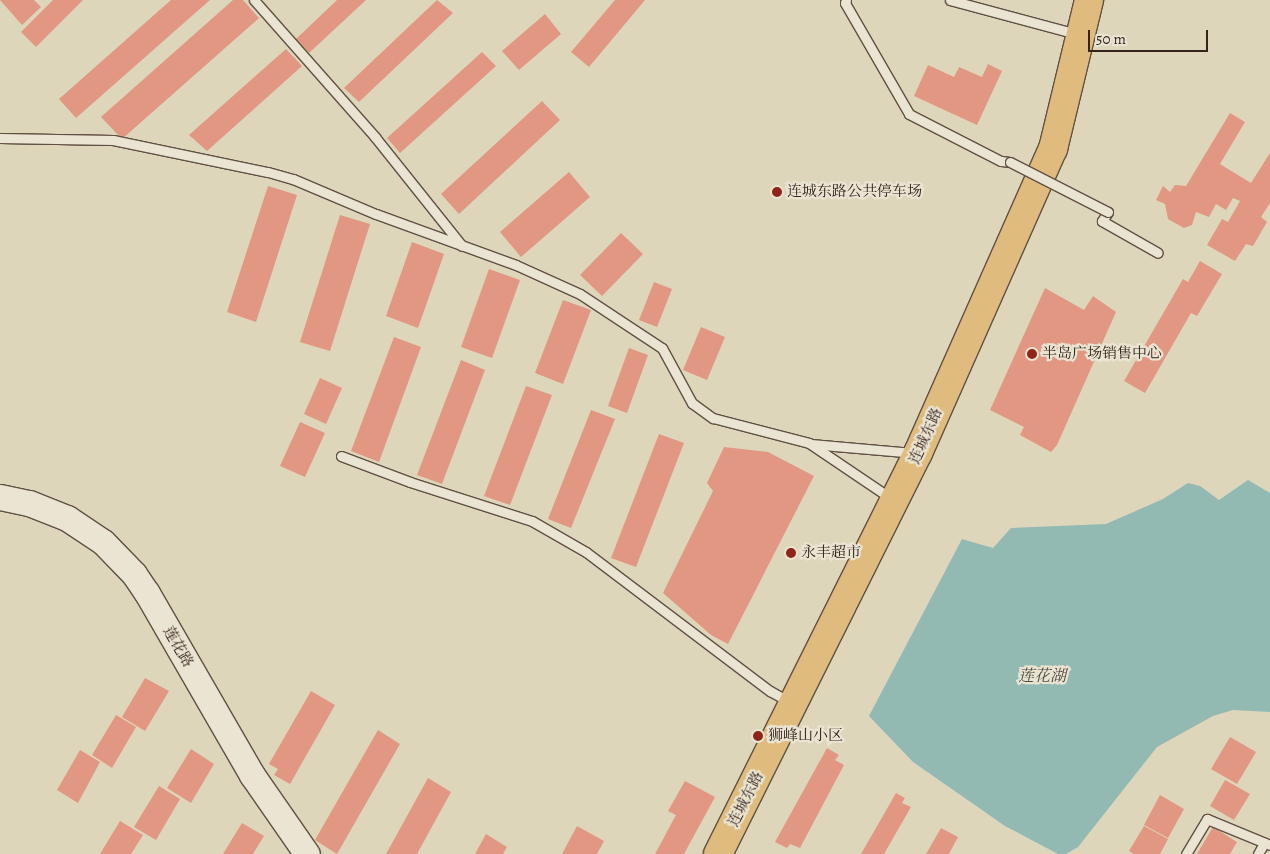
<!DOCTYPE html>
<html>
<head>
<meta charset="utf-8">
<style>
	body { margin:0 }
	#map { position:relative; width:1270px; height:854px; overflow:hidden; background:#ded6ba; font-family:Alegreya,"Noto Serif SC",serif }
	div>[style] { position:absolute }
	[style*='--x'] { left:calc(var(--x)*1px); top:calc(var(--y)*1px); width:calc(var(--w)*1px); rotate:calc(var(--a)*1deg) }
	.water>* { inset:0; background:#93b9b3 }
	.building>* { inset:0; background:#e19782 }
	.roads { filter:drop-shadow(1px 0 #605043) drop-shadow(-1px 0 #605043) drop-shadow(0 1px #605043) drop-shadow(0 -1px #605043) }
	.lane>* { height:9px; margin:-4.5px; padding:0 4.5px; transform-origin:4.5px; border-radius:4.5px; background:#eae4d2 }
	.secondary>* { height:25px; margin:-12.5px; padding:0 12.5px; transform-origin:12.5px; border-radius:12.5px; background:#eae4d2 }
	.primary>* { height:28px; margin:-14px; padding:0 14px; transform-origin:14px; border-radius:14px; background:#dfbb7d }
	.bridges { filter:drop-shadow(1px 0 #605043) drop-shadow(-1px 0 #605043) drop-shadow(0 1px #605043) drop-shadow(0 -1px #605043) }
	.lane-bridge>* { height:9px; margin:-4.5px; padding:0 4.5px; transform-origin:4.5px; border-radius:4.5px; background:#eae4d2 }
	.dots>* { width:14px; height:14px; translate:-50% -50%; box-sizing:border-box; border:2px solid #eae4d2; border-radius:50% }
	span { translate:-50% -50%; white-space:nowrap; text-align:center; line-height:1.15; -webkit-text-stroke:4.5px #eae4d2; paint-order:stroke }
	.poi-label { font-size:15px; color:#36241b }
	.left { translate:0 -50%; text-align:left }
	.street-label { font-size:15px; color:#36241b }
	.water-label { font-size:16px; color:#4d4941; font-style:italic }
	.scale { position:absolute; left:1088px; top:30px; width:120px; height:22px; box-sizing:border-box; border:2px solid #36241b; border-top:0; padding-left:6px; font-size:15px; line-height:18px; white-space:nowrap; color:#36241b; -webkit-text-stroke:4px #eae4d2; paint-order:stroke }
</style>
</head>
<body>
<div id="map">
	<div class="water">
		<i style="clip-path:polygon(1248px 480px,1270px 493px,1270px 712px,1233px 710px,1213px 716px,1157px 747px,1078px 847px,1066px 854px,1058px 854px,1005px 826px,913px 762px,869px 716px,962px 539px,993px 548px,1011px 528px,1106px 524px,1163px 499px,1188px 483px,1200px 486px,1219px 500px)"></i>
	</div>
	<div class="building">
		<i style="clip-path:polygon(0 0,34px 0,41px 7px,22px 25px)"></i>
		<i style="clip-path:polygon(53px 0,83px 0,36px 47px,21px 32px)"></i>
		<i style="clip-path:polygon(171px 0,210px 0,76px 118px,59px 99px)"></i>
		<i style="clip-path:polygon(233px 0,243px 0,259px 18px,122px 139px,101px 117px)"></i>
		<i style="clip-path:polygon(337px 0,366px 0,309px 53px,296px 39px)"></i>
		<i style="clip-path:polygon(437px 0,453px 13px,359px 102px,344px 88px)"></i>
		<i style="clip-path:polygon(615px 0,645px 0,589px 67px,571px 52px)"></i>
		<i style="clip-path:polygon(545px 14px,561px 34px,519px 70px,502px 51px)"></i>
		<i style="clip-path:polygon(286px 49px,302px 66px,207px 151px,189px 135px)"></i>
		<i style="clip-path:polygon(482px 52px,496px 66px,400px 153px,387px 138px)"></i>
		<i style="clip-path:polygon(988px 64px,1002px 71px,977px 125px,914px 96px,928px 65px,954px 77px,959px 67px,982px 77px)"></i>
		<i style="clip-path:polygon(542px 101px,560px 120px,459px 214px,441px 194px)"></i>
		<i style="clip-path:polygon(1230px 113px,1245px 122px,1220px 164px,1251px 183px,1270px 153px,1270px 203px,1261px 217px,1267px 222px,1253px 246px,1246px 244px,1235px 261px,1207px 245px,1222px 219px,1228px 222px,1240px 201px,1233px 198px,1226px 210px,1216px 204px,1209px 217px,1196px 212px,1192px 225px,1184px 228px,1168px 219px,1165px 204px,1156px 200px,1163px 186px,1170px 192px,1175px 185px,1186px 186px)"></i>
		<i style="clip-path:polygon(569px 172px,590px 197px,521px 257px,500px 232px)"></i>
		<i style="clip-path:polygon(268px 186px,297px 195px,256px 322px,227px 312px)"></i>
		<i style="clip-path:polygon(340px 215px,370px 224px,330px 351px,300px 342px)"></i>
		<i style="clip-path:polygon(621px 233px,643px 254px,602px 296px,580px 275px)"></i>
		<i style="clip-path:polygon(412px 242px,444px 254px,418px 328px,386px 316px)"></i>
		<i style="clip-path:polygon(1200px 261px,1222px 274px,1197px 316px,1191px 313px,1145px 393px,1124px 381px,1183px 279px,1188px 282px)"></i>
		<i style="clip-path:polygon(489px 269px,520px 280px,492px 358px,461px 347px)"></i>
		<i style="clip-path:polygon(654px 282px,672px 289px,657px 327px,639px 320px)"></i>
		<i style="clip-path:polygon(1045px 288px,1084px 310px,1093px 296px,1116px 312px,1057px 445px,1051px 452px,1020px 435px,1024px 427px,990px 410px)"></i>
		<i style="clip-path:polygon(563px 300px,591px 310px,563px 384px,535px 373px)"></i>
		<i style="clip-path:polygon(701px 327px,725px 337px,707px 380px,683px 370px)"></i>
		<i style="clip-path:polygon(394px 337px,421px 347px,379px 462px,351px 451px)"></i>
		<i style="clip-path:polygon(629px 348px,648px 355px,627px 413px,608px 406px)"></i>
		<i style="clip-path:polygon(461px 360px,485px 370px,442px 484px,417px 475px)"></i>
		<i style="clip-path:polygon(320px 378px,342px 388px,326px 424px,304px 414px)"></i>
		<i style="clip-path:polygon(526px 386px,552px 395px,510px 505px,484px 496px)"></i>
		<i style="clip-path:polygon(591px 410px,615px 419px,571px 528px,548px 519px)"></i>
		<i style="clip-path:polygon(300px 422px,325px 433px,305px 477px,280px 466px)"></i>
		<i style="clip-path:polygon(659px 434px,684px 443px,636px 567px,611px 558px)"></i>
		<i style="clip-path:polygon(724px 447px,768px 452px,814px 476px,728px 644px,711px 635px,663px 593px,713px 491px,707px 483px)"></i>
		<i style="clip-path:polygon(145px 678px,169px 691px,145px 731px,122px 717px)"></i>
		<i style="clip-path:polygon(311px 691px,335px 705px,290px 784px,274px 775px,278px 769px,269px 764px)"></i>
		<i style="clip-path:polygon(116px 715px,136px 727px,112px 768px,92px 755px)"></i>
		<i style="clip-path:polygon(378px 730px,400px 744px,337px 854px,315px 840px)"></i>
		<i style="clip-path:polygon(1230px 737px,1256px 752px,1237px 784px,1211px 769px)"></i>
		<i style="clip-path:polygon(827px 748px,839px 755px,835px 760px,844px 765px,800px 848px,790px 844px,787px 848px,775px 842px)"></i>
		<i style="clip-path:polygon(191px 749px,214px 764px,191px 803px,167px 788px)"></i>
		<i style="clip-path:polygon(80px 750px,100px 762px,78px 803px,57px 790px)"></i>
		<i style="clip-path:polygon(428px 778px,451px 792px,417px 854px,386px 854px)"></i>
		<i style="clip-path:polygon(1225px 780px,1250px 794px,1234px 820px,1210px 806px)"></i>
		<i style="clip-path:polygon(685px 781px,715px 797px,684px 854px,655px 854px,676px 815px,668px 811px)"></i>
		<i style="clip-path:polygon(159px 786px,180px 799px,156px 840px,134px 827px)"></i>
		<i style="clip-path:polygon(896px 793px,905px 798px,902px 803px,911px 807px,884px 854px,861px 854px)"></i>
		<i style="clip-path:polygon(1160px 795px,1184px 809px,1168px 838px,1144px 825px)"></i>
		<i style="clip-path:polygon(120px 821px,143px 835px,131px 854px,100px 854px)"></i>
		<i style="clip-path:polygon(242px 823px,264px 836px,253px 854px,223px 854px)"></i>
		<i style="clip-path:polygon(577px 826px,604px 841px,597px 854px,562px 854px)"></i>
		<i style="clip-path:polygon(1144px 826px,1168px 839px,1160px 854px,1134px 854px,1129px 851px)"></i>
		<i style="clip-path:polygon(1213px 827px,1237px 842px,1230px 854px,1197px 854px)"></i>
		<i style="clip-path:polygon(941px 828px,958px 837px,949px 854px,926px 854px)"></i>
		<i style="clip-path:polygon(486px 834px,507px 847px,503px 854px,475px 854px)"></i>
	</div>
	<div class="roads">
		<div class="lane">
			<i style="--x:254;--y:0;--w:183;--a:48.5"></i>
			<i style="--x:375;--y:137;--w:139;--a:51.4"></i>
			<i style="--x:846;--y:0;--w:3;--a:108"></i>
			<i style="--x:845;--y:3;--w:128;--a:60"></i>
			<i style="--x:909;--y:114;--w:103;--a:27.1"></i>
			<i style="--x:1001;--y:161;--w:9;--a:6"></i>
			<i style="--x:950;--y:0;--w:131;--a:15"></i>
			<i style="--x:0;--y:138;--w:113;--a:1"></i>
			<i style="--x:113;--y:140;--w:158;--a:11.7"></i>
			<i style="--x:268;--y:172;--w:26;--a:16"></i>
			<i style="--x:293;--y:179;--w:90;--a:22.9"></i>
			<i style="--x:376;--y:214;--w:149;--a:20"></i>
			<i style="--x:516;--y:265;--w:70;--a:24.4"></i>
			<i style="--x:580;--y:294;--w:98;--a:33.4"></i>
			<i style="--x:662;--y:348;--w:63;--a:61.4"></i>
			<i style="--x:692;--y:403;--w:26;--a:36"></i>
			<i style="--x:713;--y:418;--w:99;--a:14.6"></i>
			<i style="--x:809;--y:443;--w:100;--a:34"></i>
			<i style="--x:1108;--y:212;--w:11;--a:124"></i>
			<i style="--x:1102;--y:221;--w:64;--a:29.7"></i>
			<i style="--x:811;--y:444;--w:102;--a:5"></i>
			<i style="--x:341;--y:456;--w:74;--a:20.6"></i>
			<i style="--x:410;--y:482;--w:128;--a:17.7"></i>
			<i style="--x:532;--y:521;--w:62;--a:29.9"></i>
			<i style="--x:586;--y:552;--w:231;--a:37.1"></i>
			<i style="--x:770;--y:691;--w:23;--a:29"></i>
			<i style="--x:1186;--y:854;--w:41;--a:-59"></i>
			<i style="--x:1207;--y:819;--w:68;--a:22.4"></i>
			<i style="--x:1258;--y:854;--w:13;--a:-61"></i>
		</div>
		<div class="secondary">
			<i style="--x:0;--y:497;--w:30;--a:12"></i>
			<i style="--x:29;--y:503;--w:41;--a:21.5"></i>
			<i style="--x:67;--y:518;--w:43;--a:33.7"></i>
			<i style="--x:103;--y:542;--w:45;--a:45.9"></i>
			<i style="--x:134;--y:574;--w:23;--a:56"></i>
			<i style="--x:147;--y:593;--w:210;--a:60"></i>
			<i style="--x:252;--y:775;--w:96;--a:55.2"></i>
		</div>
		<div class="primary">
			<i style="--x:718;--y:854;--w:448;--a:-63.5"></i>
			<i style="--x:918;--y:453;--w:333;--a:-66.1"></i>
			<i style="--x:1053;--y:149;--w:153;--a:-76.4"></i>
		</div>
	</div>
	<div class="bridges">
		<div class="lane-bridge">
			<i style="--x:1010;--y:162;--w:110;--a:27"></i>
		</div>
	</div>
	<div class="dots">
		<i style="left:777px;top:192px;background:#8f2418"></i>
		<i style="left:1032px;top:354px;background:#8f2418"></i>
		<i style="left:791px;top:553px;background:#8f2418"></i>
		<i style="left:758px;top:736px;background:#8f2418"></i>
	</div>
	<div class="poi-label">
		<span class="left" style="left:787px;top:192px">连城东路公共停车场</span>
		<span class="left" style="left:1042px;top:354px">半岛广场销售中心</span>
		<span class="left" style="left:801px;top:553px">永丰超市</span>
		<span class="left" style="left:768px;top:736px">狮峰山小区</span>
	</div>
	<div class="street-label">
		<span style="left:926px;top:436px;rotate:-66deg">连城东路</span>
		<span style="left:178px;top:647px;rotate:60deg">莲花路</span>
		<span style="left:746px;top:799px;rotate:-63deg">连城东路</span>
	</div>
	<div class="water-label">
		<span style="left:1042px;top:676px">莲花湖</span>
	</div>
	<div class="scale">50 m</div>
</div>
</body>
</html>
